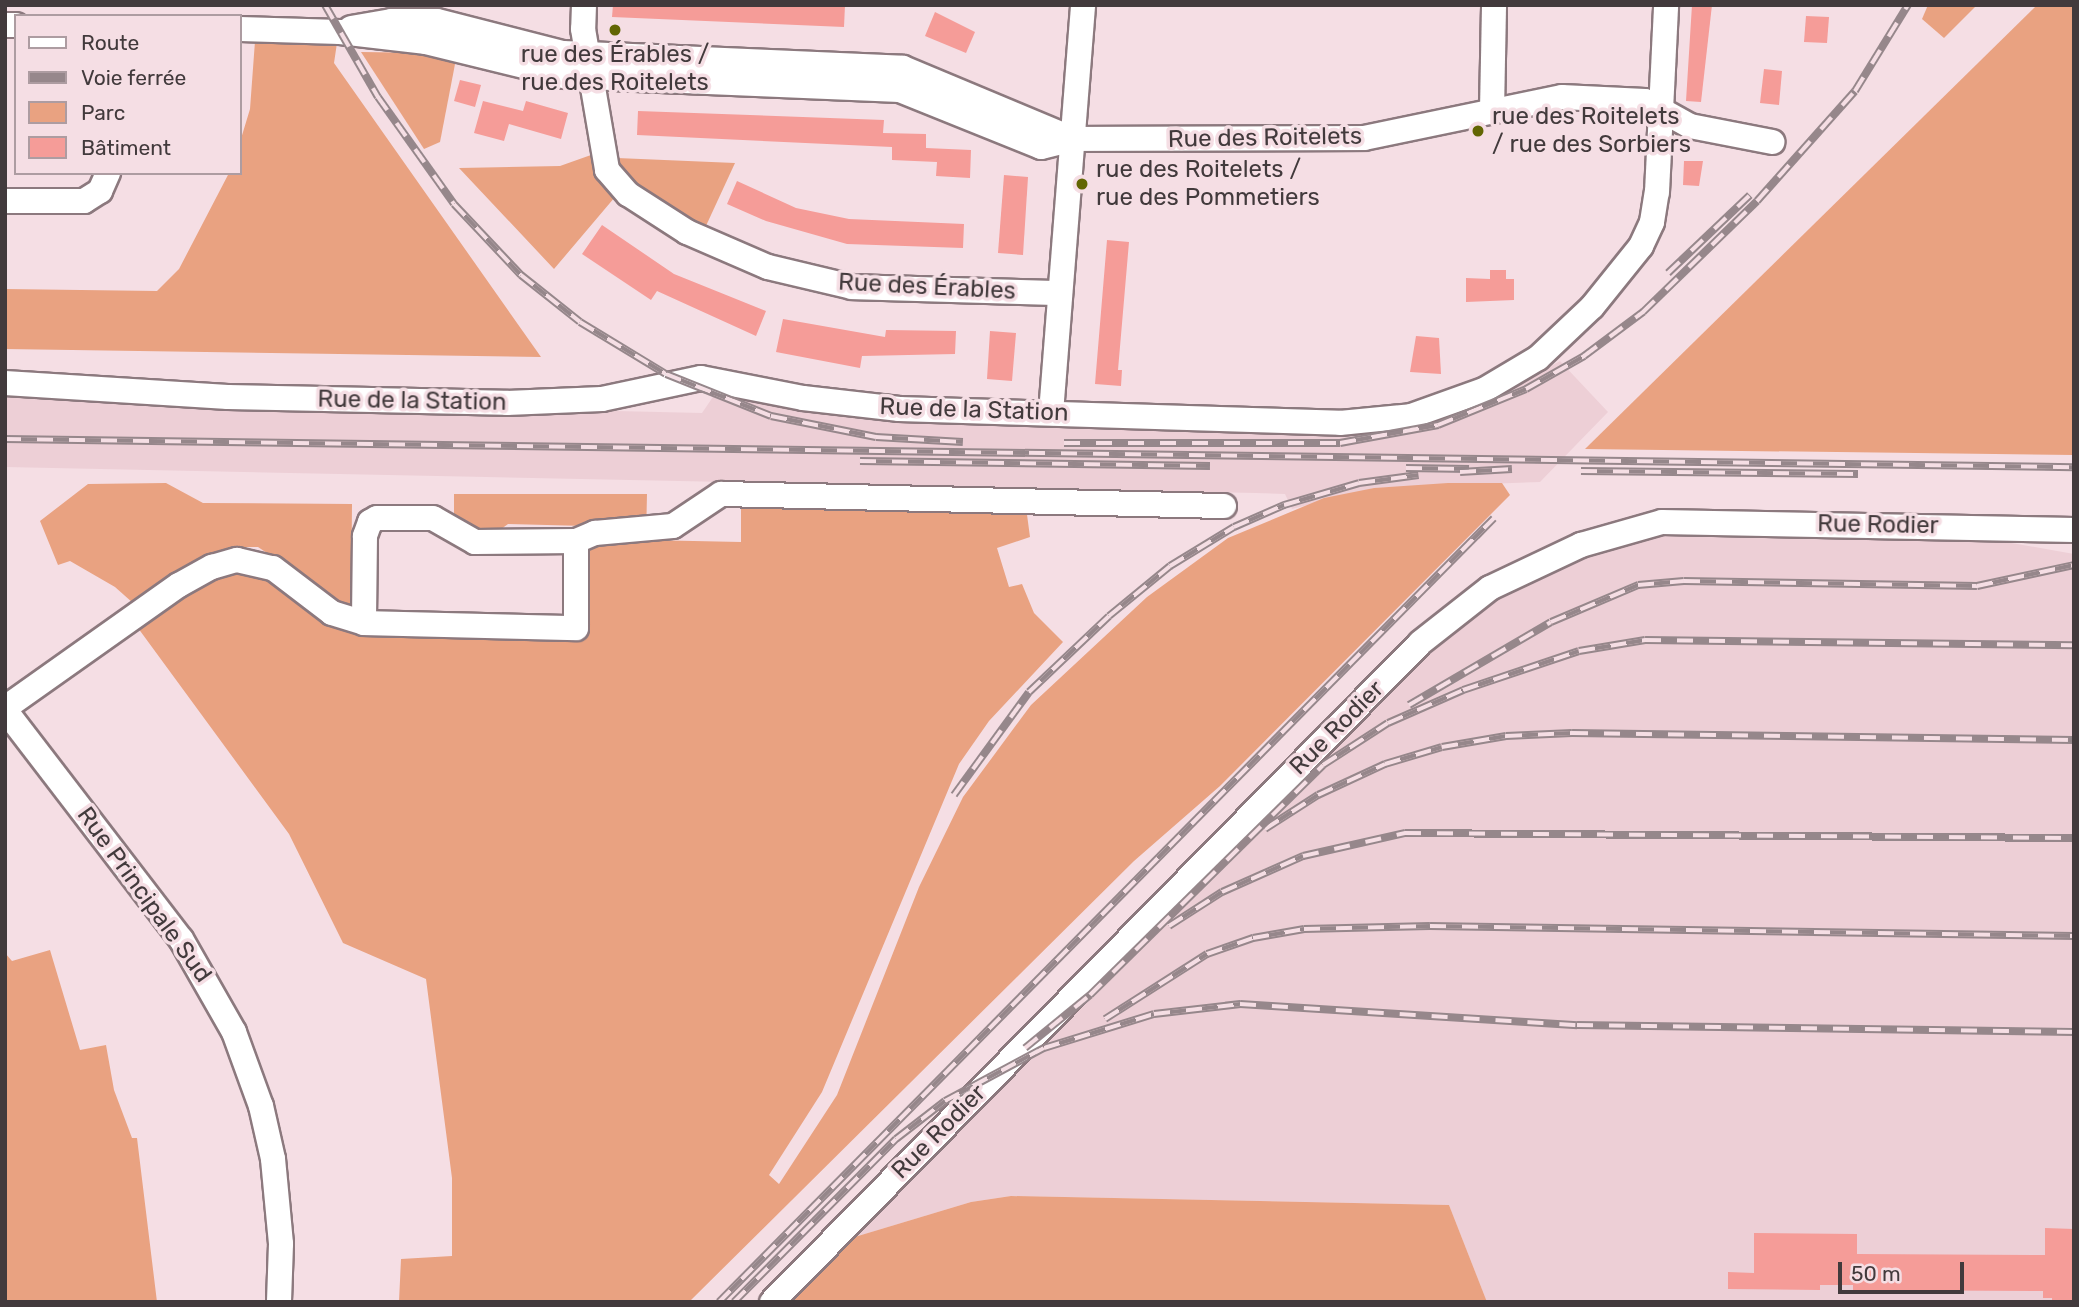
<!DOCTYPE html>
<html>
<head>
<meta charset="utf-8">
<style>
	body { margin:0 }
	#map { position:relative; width:2079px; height:1307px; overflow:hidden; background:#f5dee4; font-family:Rubik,sans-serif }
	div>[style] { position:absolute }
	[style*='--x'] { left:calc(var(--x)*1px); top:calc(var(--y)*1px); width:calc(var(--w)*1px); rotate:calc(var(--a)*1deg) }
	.built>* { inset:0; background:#edcfd6 }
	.green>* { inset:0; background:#e9a281 }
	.building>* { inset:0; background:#f59c98 }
	.roads { filter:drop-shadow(2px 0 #8c797e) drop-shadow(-2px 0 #8c797e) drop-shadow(0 2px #8c797e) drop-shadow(0 -2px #8c797e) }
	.minor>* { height:24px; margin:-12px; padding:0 12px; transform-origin:12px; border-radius:12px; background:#fff }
	.rail>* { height:8px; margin-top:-4px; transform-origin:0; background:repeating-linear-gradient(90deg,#f5dee4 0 16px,#96878b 0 32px); box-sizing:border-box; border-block:2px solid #96878b }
	.dots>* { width:19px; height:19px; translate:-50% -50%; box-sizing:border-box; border:4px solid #f5dee4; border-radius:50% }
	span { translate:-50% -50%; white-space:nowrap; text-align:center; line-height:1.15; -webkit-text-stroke:7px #f5dee4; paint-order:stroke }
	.poi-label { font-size:24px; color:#423a3c }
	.left { translate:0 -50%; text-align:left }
	.street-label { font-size:24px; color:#423a3c }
	.frame { position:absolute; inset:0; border:7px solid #423a3c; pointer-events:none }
	.legend { position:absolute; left:14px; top:14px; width:228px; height:161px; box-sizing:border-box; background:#f5dee4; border:2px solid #ad9ca1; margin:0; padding:9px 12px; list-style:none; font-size:21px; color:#423a3c }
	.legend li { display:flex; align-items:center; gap:14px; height:35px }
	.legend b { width:35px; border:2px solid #ad9ca1 }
	.scale { position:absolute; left:1838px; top:1262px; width:126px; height:32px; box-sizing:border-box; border:4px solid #423a3c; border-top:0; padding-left:9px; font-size:21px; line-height:24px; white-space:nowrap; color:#423a3c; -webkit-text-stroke:5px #f5dee4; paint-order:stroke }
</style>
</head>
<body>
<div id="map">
	<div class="built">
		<i style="clip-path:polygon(1560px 361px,1608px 412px,1540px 482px,1374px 488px,1292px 509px,1285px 494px,1256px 493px,5px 467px,5px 397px,702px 413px,719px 388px,890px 419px,1361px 435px,1421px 424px,1482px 403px)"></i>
		<i style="clip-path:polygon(1680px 532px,2000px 541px,2074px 554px,2074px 1302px,1487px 1302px,1449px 1205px,1011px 1196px,971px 1202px,848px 1239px,1449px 629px,1485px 603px,1581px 559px,1626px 542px)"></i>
	</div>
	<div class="green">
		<i style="clip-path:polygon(1928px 5px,1977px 5px,1944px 38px,1922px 19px)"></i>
		<i style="clip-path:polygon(2037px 5px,2074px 5px,2074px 455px,1585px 449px)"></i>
		<i style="clip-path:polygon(255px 41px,337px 43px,334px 63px,541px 357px,5px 349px,5px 289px,157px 291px,179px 269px,229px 173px,240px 173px,240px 142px,250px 109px)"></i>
		<i style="clip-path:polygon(361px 52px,432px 53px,456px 59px,440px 142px,424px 149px)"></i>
		<i style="clip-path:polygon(591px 155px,598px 181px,615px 197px,554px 269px,459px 168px,560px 166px)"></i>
		<i style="clip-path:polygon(617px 158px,735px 163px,705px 228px,625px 176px)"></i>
		<i style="clip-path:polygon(166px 483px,203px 503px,352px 504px,351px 609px,258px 547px,233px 547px,197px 559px,133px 603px,115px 587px,70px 561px,58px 565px,40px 521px,88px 484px)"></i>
		<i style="clip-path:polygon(1448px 483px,1502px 483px,1510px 495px,1220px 786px,1134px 861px,689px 1302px,399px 1302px,401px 1259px,452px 1256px,452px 1178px,426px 979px,343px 943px,289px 834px,138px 628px,209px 577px,250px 568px,388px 635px,587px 634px,586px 526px,508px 524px,493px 535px,477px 536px,454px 520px,454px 494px,647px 494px,646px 540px,741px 542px,741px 502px,1026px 507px,1030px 537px,997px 548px,1009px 587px,1022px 584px,1034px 613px,1063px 642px,989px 721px,959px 764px,822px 1092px,769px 1175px,779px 1184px,837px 1095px,919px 887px,963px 797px,1031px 705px,1147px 597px,1228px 538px,1324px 498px,1374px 488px)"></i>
		<i style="clip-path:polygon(50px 950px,80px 1050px,106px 1045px,114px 1090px,132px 1138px,137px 1138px,157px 1302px,5px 1302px,5px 953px,12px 961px)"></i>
		<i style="clip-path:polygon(1011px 1196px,1449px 1205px,1487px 1302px,786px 1302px,848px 1239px,971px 1202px)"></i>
	</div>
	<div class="building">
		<i style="clip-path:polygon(613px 5px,845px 5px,844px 27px,612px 17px)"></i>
		<i style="clip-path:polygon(1692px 5px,1712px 5px,1701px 102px,1686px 101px)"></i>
		<i style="clip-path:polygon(935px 12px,975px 32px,966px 53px,925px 36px)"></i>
		<i style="clip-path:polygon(1806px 16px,1829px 17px,1827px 43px,1804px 42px)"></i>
		<i style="clip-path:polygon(1764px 69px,1782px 71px,1779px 105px,1760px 103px)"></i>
		<i style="clip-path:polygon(460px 80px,481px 85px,475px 107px,454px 101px)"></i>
		<i style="clip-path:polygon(483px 101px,523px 111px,526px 101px,568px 113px,561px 139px,509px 124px,504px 141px,474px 133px)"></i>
		<i style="clip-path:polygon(638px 111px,884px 120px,883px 133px,926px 134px,926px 148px,971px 150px,970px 178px,936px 176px,937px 162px,892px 160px,892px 147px,637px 135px)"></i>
		<i style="clip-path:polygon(1684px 161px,1703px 161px,1699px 186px,1683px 185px)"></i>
		<i style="clip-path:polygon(1004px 175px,1028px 177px,1023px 255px,998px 253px)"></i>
		<i style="clip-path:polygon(737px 181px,796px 208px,849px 219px,964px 224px,963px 248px,847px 244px,766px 221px,727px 204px)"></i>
		<i style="clip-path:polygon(602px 225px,674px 274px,766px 311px,756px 336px,657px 291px,651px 300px,582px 254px)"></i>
		<i style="clip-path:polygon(1107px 240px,1129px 242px,1118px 370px,1122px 370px,1121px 386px,1095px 384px)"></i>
		<i style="clip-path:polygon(1490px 270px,1506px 270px,1506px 279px,1514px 279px,1514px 300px,1466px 302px,1466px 278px,1490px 279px)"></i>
		<i style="clip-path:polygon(783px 319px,885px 337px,886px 330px,956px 331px,955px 354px,862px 356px,860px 368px,776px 352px)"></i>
		<i style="clip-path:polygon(990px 331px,1016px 333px,1012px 381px,987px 379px)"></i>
		<i style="clip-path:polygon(1416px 336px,1439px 338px,1441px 374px,1410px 372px)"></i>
		<i style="clip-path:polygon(2045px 1228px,2074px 1229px,2074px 1302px,2052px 1302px,2052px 1298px,2043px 1298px,2043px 1291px,1853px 1290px,1853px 1285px,1820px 1285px,1820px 1290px,1728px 1289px,1728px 1272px,1754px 1273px,1754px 1233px,1857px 1234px,1857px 1254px,2045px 1255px)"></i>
	</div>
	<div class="roads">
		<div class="minor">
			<i style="--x:584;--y:5;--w:24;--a:92"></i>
			<i style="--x:583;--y:29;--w:143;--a:80.3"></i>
			<i style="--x:607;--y:170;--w:32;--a:49"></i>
			<i style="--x:628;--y:194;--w:70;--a:32.8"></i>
			<i style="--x:687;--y:232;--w:88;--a:23.4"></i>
			<i style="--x:768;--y:267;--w:86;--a:13.4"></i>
			<i style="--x:852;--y:287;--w:208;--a:1.7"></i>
			<i style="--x:5;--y:25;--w:11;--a:0"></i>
			<i style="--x:351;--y:28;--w:41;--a:-9.9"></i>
			<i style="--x:391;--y:21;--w:46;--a:0"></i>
			<i style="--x:437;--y:21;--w:130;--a:14.3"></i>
			<i style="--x:563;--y:53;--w:340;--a:2.5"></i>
			<i style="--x:903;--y:68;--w:184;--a:22.7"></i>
			<i style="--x:240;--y:29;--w:100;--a:1.7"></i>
			<i style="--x:340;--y:32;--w:87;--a:6.6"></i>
			<i style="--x:426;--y:42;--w:142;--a:13.8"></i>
			<i style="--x:564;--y:76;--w:336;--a:2.4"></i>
			<i style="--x:900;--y:90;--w:152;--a:22"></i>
			<i style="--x:1041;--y:147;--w:33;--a:-14"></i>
			<i style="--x:1073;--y:139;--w:291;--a:-0.2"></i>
			<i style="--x:1364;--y:138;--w:202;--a:-11.7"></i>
			<i style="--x:1562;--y:97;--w:83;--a:2.8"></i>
			<i style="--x:1645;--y:101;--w:51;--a:29.1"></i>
			<i style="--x:1690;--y:126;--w:84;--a:11"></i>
			<i style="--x:1492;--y:111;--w:106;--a:-88.9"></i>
			<i style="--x:5;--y:201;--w:79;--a:0"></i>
			<i style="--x:84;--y:201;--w:19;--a:-32"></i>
			<i style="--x:100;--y:191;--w:20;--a:-66"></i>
			<i style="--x:5;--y:383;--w:223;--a:3.6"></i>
			<i style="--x:228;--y:397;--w:279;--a:1.2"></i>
			<i style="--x:507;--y:403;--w:95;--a:-2.4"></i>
			<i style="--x:602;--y:399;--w:101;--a:-12"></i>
			<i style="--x:701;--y:378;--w:104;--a:11.1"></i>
			<i style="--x:803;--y:398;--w:97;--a:6.5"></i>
			<i style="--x:899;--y:409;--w:441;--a:1.8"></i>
			<i style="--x:1340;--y:423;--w:71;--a:-5.6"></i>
			<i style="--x:1411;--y:416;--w:77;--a:-19.6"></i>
			<i style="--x:1484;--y:390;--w:63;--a:-30.7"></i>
			<i style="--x:1538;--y:358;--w:74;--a:-43.4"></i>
			<i style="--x:1592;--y:307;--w:78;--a:-51.2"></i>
			<i style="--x:1641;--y:246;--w:26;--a:-65"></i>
			<i style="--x:1652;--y:222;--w:30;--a:-81"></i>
			<i style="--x:1657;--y:192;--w:187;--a:-87.2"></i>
			<i style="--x:1051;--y:413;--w:409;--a:-85.5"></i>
			<i style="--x:576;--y:541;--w:21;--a:-23"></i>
			<i style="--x:595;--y:533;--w:78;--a:-5.1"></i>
			<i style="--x:673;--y:526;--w:58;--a:-33.7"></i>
			<i style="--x:721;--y:494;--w:503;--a:1.37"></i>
			<i style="--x:5;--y:708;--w:213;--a:-35.3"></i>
			<i style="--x:179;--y:585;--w:38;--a:-29"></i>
			<i style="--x:212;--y:567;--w:26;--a:-16"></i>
			<i style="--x:237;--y:560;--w:37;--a:13"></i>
			<i style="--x:273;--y:568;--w:74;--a:37.3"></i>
			<i style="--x:332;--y:613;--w:34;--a:17"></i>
			<i style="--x:364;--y:623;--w:212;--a:1.4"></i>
			<i style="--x:576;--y:628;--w:87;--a:-90"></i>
			<i style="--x:576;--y:541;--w:101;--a:179.4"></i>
			<i style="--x:475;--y:542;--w:48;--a:-150.3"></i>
			<i style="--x:433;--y:518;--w:56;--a:180"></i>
			<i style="--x:377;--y:518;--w:8;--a:150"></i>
			<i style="--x:370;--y:522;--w:15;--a:110"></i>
			<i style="--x:365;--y:536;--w:87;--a:90.7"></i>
			<i style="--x:5;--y:710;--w:289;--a:52.5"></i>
			<i style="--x:181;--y:939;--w:107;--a:60.3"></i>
			<i style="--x:234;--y:1032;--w:79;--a:70"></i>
			<i style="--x:261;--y:1106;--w:54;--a:77.2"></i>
			<i style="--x:273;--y:1159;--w:85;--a:84.6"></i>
			<i style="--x:281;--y:1244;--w:58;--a:92"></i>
			<i style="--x:772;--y:1302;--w:924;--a:-45.48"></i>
			<i style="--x:1420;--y:643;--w:89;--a:-38.2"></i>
			<i style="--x:1490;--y:588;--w:101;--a:-25.3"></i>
			<i style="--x:1581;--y:545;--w:84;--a:-15.9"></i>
			<i style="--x:1662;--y:522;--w:412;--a:1.1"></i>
		</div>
	</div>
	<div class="rail">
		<i style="--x:325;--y:5;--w:106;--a:60.1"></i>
		<i style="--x:378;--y:97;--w:131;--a:54.6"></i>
		<i style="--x:454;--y:204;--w:98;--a:46.7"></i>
		<i style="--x:521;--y:275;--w:75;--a:38.5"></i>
		<i style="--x:580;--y:322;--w:100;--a:31.2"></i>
		<i style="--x:666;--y:374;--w:113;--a:21.8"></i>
		<i style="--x:771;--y:416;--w:107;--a:11.3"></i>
		<i style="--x:876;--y:437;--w:87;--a:3.3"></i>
		<i style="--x:1668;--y:273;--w:113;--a:-43.6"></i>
		<i style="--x:5;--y:439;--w:2069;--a:0.78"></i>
		<i style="--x:1064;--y:443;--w:276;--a:0"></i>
		<i style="--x:1340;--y:443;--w:100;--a:-10.4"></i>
		<i style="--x:1438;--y:425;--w:95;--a:-22.2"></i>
		<i style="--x:1526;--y:389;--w:67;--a:-29.6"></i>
		<i style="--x:1584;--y:356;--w:74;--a:-36.7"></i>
		<i style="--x:1643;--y:312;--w:159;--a:-44.2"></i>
		<i style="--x:1757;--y:201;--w:147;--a:-48.3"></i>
		<i style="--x:1855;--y:91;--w:101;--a:-58.4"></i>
		<i style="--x:860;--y:461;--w:350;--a:0.8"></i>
		<i style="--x:1406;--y:468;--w:63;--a:0.9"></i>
		<i style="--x:1581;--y:471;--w:277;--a:0.6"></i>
		<i style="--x:1460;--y:472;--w:52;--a:-3.3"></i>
		<i style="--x:1409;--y:705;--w:164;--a:-30.3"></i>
		<i style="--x:1551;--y:622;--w:95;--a:-23"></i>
		<i style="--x:1638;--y:585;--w:46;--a:-5"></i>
		<i style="--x:1684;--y:581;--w:293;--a:1"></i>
		<i style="--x:1977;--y:586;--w:99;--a:-12.2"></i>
		<i style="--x:954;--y:795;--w:127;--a:-53.9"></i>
		<i style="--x:1029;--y:692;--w:110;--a:-43.5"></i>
		<i style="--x:1109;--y:616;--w:79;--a:-39.3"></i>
		<i style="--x:1170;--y:566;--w:75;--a:-31.4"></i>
		<i style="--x:1234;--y:527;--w:55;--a:-23.7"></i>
		<i style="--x:1284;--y:505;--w:78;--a:-16.3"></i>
		<i style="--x:1359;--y:483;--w:60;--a:-7.7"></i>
		<i style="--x:1265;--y:829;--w:63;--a:-32.7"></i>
		<i style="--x:1318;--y:795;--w:74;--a:-24.8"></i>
		<i style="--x:1385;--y:764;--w:59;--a:-16.6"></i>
		<i style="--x:1442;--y:747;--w:65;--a:-9.8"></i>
		<i style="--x:1506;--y:736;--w:66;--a:-2.6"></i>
		<i style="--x:1572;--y:733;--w:502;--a:0.8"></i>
		<i style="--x:1169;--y:926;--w:63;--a:-32.7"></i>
		<i style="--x:1222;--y:892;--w:89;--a:-24"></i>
		<i style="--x:1303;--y:856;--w:105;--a:-12.7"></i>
		<i style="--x:1405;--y:833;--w:669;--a:0.43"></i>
		<i style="--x:1105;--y:1019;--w:121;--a:-32.5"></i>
		<i style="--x:1207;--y:954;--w:49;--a:-19.2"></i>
		<i style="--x:1253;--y:938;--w:52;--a:-10"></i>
		<i style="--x:1304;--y:929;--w:126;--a:-1.4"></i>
		<i style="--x:1430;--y:926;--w:644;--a:0.89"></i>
		<i style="--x:1025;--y:1048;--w:84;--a:-39.2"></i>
		<i style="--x:1090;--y:995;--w:327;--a:-44.6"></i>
		<i style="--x:1323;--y:765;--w:77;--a:-32.9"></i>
		<i style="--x:1388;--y:723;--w:82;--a:-23.7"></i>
		<i style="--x:1463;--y:690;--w:122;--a:-18.6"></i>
		<i style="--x:1579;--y:651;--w:67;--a:-9.5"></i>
		<i style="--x:1645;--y:640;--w:429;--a:0.7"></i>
		<i style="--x:719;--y:1302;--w:1102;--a:-45.33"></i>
		<i style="--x:734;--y:1302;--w:230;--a:-45.2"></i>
		<i style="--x:896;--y:1139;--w:62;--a:-37.8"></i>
		<i style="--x:945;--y:1101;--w:112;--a:-28.2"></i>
		<i style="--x:1044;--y:1048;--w:115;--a:-17.2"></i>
		<i style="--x:1154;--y:1014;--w:87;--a:-6.6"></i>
		<i style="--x:1240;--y:1004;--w:338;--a:3.6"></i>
		<i style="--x:1577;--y:1025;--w:497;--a:0.8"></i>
	</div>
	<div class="dots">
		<i style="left:615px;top:30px;background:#626603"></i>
		<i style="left:1478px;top:131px;background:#626603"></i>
		<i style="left:1082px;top:184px;background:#626603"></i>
	</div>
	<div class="poi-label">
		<span style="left:615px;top:69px">rue des Érables /<br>rue des Roitelets</span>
		<span class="left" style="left:1492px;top:131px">rue des Roitelets<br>/ rue des Sorbiers</span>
		<span class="left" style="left:1096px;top:184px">rue des Roitelets /<br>rue des Pommetiers</span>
	</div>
	<div class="street-label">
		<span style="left:1265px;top:138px;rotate:-1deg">Rue des Roitelets</span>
		<span style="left:927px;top:287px;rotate:3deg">Rue des Érables</span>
		<span style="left:412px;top:401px;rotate:1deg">Rue de la Station</span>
		<span style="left:974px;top:410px;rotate:2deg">Rue de la Station</span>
		<span style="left:1878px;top:525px;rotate:1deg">Rue Rodier</span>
		<span style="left:1337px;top:728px;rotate:-45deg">Rue Rodier</span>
		<span style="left:144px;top:895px;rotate:54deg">Rue Principale Sud</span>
		<span style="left:939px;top:1132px;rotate:-45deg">Rue Rodier</span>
	</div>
	<div class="frame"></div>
	<ul class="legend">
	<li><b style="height:9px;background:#fff"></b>Route</li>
	<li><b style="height:9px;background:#96878b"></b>Voie ferrée</li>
	<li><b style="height:19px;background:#e9a281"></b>Parc</li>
	<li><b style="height:19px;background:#f59c98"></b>Bâtiment</li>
	</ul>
	<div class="scale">50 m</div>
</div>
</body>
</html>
